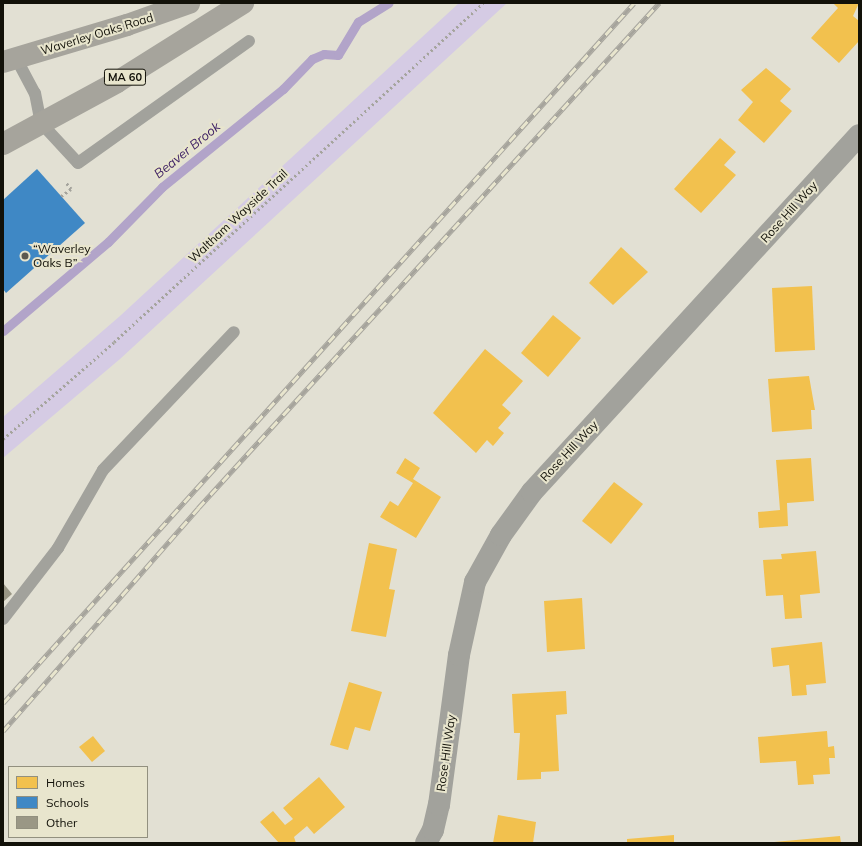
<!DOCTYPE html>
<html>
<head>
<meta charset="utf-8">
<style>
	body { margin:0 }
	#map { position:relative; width:862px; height:846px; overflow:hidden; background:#e2e0d3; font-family:Mulish,sans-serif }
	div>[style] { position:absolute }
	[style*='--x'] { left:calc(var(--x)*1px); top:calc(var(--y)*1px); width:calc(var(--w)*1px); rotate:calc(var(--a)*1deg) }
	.green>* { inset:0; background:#d5cbe4 }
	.homes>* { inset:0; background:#f2c14e }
	.schools>* { inset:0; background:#3f88c5 }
	.stream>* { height:9px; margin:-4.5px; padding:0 4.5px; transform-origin:4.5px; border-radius:4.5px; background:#b2a4c9 }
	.building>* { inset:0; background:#9a9785 }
	.path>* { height:2.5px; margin-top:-1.25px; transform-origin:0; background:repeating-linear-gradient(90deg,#a5a49d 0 2px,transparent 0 5px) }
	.lane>* { height:12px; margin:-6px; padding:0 6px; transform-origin:6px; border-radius:6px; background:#a2a29c }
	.street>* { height:22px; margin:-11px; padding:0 11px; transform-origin:11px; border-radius:11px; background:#a2a29c }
	.primary>* { height:22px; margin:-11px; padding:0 11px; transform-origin:11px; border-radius:11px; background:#a6a49c }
	.rail>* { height:4.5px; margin-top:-2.25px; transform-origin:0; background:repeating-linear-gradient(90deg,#e8e5cd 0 9px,#a6a49c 0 18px); box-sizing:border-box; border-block:1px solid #a6a49c }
	.dots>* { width:11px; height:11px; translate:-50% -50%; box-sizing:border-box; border:2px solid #e8e5cd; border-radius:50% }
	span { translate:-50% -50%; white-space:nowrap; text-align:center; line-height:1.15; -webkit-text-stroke:4px #e8e5cd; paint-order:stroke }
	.shield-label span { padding:1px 3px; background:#e8e5cd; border:1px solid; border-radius:3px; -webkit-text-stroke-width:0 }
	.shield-label { font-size:11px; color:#121109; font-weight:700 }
	.street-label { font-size:12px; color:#121109 }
	.poi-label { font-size:12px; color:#121109 }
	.left { translate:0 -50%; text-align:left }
	.water-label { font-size:13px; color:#3b1d63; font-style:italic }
	.frame { position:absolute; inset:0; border:4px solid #121109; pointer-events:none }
	.legend { position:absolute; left:8px; top:766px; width:140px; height:72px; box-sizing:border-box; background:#e8e5cd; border:1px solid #92907f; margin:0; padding:5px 7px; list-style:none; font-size:12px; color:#121109 }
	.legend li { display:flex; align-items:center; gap:8px; height:20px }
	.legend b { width:20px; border:1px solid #92907f }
</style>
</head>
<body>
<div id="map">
	<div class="green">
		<i style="clip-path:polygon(459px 3px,507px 3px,120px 359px,3px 458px,3px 417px,120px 316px)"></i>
	</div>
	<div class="homes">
		<i style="clip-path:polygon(833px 3px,859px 3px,853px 16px,859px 21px,859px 41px,839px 63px,811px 38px,838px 8px)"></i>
		<i style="clip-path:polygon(766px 68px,791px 89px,780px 101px,792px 111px,764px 143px,738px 120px,753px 102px,741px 90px)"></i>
		<i style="clip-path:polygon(720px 138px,736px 152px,724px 165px,736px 175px,701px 213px,674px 189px)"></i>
		<i style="clip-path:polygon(621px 247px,648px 272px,613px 305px,589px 283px)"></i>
		<i style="clip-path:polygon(812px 286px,815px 350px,775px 352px,772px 288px)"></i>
		<i style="clip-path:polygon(553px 315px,581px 338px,548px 377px,521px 353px)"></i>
		<i style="clip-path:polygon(485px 349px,523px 381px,502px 405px,511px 413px,498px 428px,504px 433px,493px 446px,487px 440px,476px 453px,433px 413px)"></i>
		<i style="clip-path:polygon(809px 376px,815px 410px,811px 410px,812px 429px,772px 432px,768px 379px)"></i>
		<i style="clip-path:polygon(405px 458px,420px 468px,413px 479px,441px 497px,416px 538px,380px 517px,390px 501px,398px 506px,413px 483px,396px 473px)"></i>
		<i style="clip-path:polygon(811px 458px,814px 501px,787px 503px,788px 526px,759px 528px,758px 512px,780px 510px,776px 460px)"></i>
		<i style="clip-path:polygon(614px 482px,643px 504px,611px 544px,582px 521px)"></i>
		<i style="clip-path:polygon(369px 543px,397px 549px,389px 589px,395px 590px,386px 637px,351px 631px)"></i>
		<i style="clip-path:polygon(816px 551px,820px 593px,800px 595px,802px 618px,785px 619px,783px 595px,766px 596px,763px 560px,782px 559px,781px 554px)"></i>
		<i style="clip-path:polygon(582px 598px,585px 649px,547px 652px,544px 601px)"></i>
		<i style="clip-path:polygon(822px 642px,826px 683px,806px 685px,807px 695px,792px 696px,789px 665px,773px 667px,771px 648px)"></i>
		<i style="clip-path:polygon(349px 682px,382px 692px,370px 731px,355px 727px,348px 750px,330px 745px)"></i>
		<i style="clip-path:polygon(566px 691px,567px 714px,556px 715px,559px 771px,541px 772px,541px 779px,517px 780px,520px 733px,514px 733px,512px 694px)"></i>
		<i style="clip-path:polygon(827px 731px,828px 747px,834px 746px,835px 758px,829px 758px,830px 774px,813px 775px,814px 784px,798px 785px,796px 761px,760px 763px,758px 737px)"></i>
		<i style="clip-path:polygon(93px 736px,105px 751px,92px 762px,79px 747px)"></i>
		<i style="clip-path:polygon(319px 777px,345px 807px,314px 834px,307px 826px,294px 837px,296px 843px,279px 843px,260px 822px,273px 811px,285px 825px,293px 819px,283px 808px)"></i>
		<i style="clip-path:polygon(498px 815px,536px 822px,533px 843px,493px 843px)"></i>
		<i style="clip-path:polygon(674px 835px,674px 843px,627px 843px,627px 839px)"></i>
		<i style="clip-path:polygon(840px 836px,841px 843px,774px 843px,774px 842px)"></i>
	</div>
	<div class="schools">
		<i style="clip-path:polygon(37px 169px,85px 223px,6px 293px,3px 289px,3px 200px)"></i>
	</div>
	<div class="stream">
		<i style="--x:3;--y:331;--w:138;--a:-40.3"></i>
		<i style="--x:108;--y:242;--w:77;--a:-45.5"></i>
		<i style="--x:162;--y:187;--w:156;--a:-39"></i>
		<i style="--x:283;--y:89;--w:42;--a:-46"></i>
		<i style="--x:312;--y:59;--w:13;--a:-23"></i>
		<i style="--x:324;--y:54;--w:14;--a:4"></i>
		<i style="--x:338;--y:55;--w:39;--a:-59"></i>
		<i style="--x:358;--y:22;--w:36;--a:-32"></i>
	</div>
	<div class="building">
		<i style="clip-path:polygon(3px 583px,12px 594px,3px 602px)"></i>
	</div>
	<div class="path">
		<i style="--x:61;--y:196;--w:12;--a:-35"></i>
		<i style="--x:71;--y:189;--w:9;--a:-131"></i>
		<i style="--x:3;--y:439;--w:147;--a:-41.1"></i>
		<i style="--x:114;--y:342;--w:501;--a:-42.57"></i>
	</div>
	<div class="lane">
		<i style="--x:16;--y:58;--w:40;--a:62"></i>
		<i style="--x:35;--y:93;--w:31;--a:79"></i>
		<i style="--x:41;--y:123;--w:54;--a:47.2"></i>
		<i style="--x:78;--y:163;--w:210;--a:-35.5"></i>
		<i style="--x:3;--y:619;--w:90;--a:-52.2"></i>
		<i style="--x:58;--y:548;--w:90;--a:-60"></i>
		<i style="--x:103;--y:470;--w:190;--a:-46.5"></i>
	</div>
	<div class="street">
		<i style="--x:426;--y:843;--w:15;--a:-62"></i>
		<i style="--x:433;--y:830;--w:26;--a:-77"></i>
		<i style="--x:439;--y:805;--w:151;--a:-82.4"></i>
		<i style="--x:459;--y:655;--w:75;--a:-77.6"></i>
		<i style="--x:475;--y:582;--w:54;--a:-61"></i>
		<i style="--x:501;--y:535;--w:53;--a:-54.2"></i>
		<i style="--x:532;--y:492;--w:484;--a:-47.5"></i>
	</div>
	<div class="primary">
		<i style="--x:3;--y:62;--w:129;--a:-16.6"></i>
		<i style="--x:127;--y:25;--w:66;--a:-19.5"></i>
		<i style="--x:3;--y:144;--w:130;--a:-28.5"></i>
		<i style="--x:117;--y:82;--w:149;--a:-32.1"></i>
	</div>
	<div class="rail">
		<i style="--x:3;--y:703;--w:942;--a:-47.97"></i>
		<i style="--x:3;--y:731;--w:296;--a:-48.8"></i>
		<i style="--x:198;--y:508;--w:684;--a:-47.61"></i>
	</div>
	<div class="dots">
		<i style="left:25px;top:256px;background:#5b5950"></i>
	</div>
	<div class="shield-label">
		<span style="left:125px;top:77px">MA 60</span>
	</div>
	<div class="street-label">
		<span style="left:97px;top:34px;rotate:-17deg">Waverley Oaks Road</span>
		<span style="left:789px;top:212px;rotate:-48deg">Rose Hill Way</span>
		<span style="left:238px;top:216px;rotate:-43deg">Waltham Wayside Trail</span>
		<span style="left:569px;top:451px;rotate:-47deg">Rose Hill Way</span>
		<span style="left:446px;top:753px;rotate:-82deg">Rose Hill Way</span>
	</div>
	<div class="poi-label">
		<span class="left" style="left:33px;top:256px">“Waverley<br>Oaks B”</span>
	</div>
	<div class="water-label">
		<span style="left:187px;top:150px;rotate:-39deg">Beaver Brook</span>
	</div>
	<div class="frame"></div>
	<ul class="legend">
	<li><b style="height:11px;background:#f2c14e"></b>Homes</li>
	<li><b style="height:11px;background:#3f88c5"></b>Schools</li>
	<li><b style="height:11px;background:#9a9785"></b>Other</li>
	</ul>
</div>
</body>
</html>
